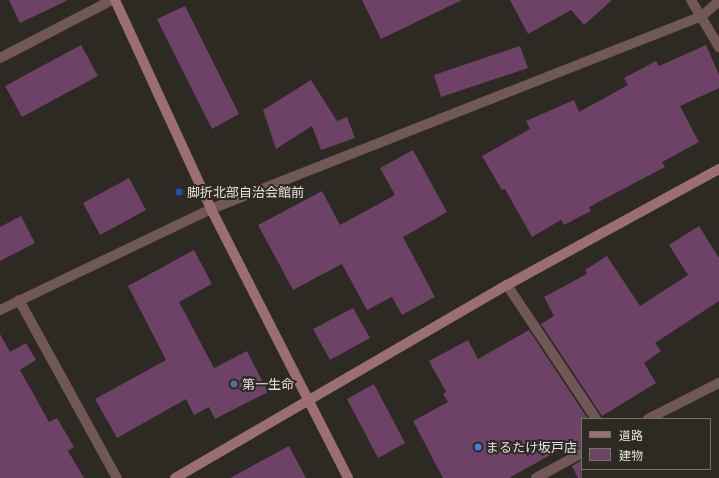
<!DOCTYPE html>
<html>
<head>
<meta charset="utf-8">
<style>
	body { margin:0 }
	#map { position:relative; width:719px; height:478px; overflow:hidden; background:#2c2a22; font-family:Quicksand,"Noto Sans JP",sans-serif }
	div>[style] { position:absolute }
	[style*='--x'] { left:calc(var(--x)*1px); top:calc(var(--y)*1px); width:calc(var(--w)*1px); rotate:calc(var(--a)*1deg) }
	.building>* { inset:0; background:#6e4167 }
	.street>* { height:10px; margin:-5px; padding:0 5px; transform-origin:5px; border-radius:5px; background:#725757 }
	.secondary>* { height:10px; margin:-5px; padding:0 5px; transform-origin:5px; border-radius:5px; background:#9b6f71 }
	.dots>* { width:11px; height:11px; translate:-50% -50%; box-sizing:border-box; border:2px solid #2c2a22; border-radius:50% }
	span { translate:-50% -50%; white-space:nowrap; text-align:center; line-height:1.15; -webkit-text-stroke:4px #2c2a22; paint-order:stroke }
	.poi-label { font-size:13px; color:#e4e3de }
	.left { translate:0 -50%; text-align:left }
	.legend { position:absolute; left:581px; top:418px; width:130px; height:52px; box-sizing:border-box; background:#2c2a22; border:1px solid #76746d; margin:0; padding:5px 7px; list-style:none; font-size:12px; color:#e4e3de }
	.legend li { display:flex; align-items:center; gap:8px; height:20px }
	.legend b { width:20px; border:1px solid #76746d }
</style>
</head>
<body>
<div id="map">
	<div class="building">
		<i style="clip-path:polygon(9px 0,68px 0,20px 23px)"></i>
		<i style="clip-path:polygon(362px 0,462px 0,381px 39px)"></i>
		<i style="clip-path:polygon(510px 0,612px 0,584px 25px,571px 10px,528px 34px)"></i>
		<i style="clip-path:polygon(185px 6px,239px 114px,212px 129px,157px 19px)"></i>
		<i style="clip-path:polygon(81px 45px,98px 76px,22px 117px,5px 86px)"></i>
		<i style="clip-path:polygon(706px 45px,719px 75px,719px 88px,680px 106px,699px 142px,662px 162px,665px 167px,589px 207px,591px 211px,564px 225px,561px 220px,532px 237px,505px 189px,502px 190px,482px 156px,530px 129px,526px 121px,574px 100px,579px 112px,628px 85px,624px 78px,656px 61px,659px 66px)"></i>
		<i style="clip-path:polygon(520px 46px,528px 68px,441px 97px,434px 75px)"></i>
		<i style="clip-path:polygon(311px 80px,337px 121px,347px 117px,355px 138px,321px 150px,312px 126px,276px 149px,263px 110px)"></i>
		<i style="clip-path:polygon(413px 150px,447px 212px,403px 237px,435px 297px,402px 315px,392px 297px,367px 310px,342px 264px,293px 290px,258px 225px,322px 191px,340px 225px,395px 195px,380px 168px)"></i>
		<i style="clip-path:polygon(129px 178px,146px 210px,100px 235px,83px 203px)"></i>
		<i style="clip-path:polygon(21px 216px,35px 243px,0 261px,0 227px)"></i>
		<i style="clip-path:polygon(699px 226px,719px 258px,719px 301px,655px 343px,661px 351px,644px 363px,656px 383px,602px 416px,541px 324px,554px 316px,544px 297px,587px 274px,585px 270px,607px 256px,640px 306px,688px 275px,669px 245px)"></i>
		<i style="clip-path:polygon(194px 250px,212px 284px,179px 302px,214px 368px,247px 351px,268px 392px,215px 419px,209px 407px,194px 415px,186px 399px,117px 438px,95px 399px,166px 360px,128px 286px)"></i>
		<i style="clip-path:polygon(353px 308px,370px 338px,330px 360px,313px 329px)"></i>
		<i style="clip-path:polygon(529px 330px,588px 419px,582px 419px,582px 447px,566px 454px,563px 448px,509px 478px,443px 478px,413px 421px,448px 402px,443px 394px,446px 392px,429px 361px,468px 340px,478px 359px)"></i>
		<i style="clip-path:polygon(0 334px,10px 352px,26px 343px,36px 360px,20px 370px,49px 422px,57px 418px,74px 447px,68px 451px,84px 478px,0 478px)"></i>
		<i style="clip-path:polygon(374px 384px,405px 443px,378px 458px,347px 399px)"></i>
		<i style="clip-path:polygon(289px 446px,306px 478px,230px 478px)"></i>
		<i style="clip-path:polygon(582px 460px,582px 478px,578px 478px,572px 466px)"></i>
	</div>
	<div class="street">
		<i style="--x:691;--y:0;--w:55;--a:59.2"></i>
		<i style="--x:0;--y:58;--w:126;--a:-27.4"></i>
		<i style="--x:507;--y:285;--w:161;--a:56.4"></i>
		<i style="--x:19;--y:300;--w:203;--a:61.2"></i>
		<i style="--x:0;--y:310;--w:234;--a:-25.6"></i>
		<i style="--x:211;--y:209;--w:528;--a:-21.46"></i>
		<i style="--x:702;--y:16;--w:23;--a:-41"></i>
		<i style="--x:648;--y:419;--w:80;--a:-26.9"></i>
		<i style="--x:536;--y:478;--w:52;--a:-28.5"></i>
	</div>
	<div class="secondary">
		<i style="--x:115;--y:0;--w:230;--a:65.3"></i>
		<i style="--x:211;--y:209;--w:302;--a:63"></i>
		<i style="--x:175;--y:478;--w:384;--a:-30.2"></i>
		<i style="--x:507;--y:285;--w:242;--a:-28.7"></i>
	</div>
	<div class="dots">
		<i style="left:179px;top:192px;background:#1a4fb4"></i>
		<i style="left:234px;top:384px;background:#5c6f8a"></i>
		<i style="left:478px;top:447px;background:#3f7fe0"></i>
	</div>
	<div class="poi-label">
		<span class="left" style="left:187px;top:192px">脚折北部自治会館前</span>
		<span class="left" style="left:242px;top:384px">第一生命</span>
		<span class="left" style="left:486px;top:447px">まるたけ坂戸店</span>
	</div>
	<ul class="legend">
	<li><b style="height:5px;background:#9b6f71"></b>道路</li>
	<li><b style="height:11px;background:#6e4167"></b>建物</li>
	</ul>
</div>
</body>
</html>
